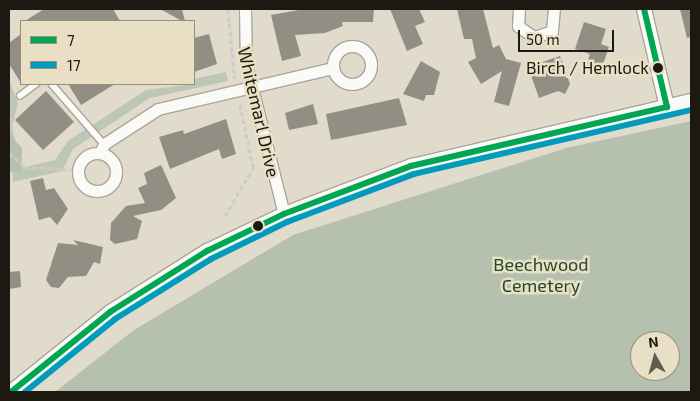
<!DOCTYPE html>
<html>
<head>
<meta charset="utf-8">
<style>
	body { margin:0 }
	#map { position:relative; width:700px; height:401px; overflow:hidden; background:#e1dbcc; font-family:"Exo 2",sans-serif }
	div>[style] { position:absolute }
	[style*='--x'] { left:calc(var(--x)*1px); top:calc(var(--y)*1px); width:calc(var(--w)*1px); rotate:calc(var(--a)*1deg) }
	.green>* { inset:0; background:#bdc7b5 }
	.forest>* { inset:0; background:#b5c1ae }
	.building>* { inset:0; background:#938e83 }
	.path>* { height:2.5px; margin-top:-1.25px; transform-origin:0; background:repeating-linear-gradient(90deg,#cdccc7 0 5px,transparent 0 7.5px) }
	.roads { filter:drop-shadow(1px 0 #aaa59a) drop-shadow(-1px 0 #aaa59a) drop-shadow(0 1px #aaa59a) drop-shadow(0 -1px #aaa59a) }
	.service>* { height:5.5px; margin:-2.75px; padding:0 2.75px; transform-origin:2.75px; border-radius:2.75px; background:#fafaf7 }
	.minor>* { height:11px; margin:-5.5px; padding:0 5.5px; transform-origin:5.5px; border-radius:5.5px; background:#fafaf7 }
	.minor>.ring { margin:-5.5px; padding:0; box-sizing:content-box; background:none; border:11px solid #fafaf7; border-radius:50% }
	.tertiary>* { height:14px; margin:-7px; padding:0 7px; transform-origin:7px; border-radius:7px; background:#fafaf7 }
	.secondary>* { height:15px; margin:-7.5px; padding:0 7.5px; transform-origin:7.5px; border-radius:7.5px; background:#fafaf7 }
	.bus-1>* { height:6px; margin:-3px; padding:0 3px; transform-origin:3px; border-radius:3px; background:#00a651 }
	.bus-2>* { height:6px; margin:-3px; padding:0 3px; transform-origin:3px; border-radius:3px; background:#039bbb }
	.dots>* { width:14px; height:14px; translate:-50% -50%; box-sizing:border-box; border:2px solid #e9dfc4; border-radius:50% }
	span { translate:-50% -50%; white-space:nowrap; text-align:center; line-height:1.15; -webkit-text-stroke:5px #e9dfc4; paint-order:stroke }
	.bus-label { font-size:17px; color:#1d1910 }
	.right { translate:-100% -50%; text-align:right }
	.street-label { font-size:18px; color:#1d1910 }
	.park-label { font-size:18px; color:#1e492a }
	.frame { position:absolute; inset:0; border:10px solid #1d1910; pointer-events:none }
	.legend { position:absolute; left:20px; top:20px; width:175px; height:65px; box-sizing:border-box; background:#e9dfc4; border:1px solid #97907c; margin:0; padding:6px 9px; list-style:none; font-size:15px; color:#1d1910 }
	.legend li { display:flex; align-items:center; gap:10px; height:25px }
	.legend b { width:25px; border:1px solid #97907c }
	.north { position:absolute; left:630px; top:331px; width:50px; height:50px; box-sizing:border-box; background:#e9dfc4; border:1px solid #97907c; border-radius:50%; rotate:353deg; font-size:14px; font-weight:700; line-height:20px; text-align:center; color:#1d1910 }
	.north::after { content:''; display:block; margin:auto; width:18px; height:22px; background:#625d52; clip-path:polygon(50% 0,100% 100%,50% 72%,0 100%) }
	.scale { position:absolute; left:518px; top:30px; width:96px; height:22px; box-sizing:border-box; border:2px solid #1d1910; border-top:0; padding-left:6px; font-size:15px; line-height:18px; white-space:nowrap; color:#1d1910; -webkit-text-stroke:4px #e9dfc4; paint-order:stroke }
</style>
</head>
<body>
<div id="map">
	<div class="green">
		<i style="clip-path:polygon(226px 72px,228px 81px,150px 98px,73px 149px,62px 171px,13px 182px,9px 79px,18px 103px,12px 127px,22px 168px,55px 160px,68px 141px,146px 90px,194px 84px,194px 79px)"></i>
	</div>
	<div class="forest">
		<i style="clip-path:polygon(9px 116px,11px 136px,22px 148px,21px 173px,9px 172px)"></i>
		<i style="clip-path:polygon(evenodd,691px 121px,691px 392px,55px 392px,134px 330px,293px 235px,566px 148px,691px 121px,640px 341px,670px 341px,670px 371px,640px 371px,640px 341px)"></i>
	</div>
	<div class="building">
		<i style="clip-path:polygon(44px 9px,113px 9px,120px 21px,25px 21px)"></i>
		<i style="clip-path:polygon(160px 9px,182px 9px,185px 21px,182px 21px)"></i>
		<i style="clip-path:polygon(304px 9px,374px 9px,373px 22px,342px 22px,343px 26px,325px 33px,295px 35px,301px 56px,282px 61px,271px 15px)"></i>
		<i style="clip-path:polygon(390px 9px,419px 9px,425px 22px,415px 26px,423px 44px,407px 51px)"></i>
		<i style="clip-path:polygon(457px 9px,483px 9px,493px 48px,499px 45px,506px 59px,521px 63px,509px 106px,494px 102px,502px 71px,481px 84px,468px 62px,476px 58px,472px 39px,464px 39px)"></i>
		<i style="clip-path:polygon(680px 9px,691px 9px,691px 37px,687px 38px)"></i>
		<i style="clip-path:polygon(584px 22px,606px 29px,601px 44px,609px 47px,601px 70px,586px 66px,590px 54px,575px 49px)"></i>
		<i style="clip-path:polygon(21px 34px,21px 83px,9px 64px,9px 43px)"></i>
		<i style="clip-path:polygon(209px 34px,217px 64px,194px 72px,194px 38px)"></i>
		<i style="clip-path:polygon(560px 56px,570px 84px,565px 94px,558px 91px,539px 98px,528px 67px)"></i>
		<i style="clip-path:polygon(421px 61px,440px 72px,434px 95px,426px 95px,424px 101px,403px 94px)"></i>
		<i style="clip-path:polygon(68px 84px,115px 84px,81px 105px)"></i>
		<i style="clip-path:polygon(46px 91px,74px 122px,43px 150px,15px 120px)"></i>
		<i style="clip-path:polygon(399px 98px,407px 125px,331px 140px,326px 114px)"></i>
		<i style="clip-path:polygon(313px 104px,318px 124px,289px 130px,285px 113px)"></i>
		<i style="clip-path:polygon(226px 119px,236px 154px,222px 159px,219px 149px,170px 169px,159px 137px,183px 130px,184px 134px)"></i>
		<i style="clip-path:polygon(161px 165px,176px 198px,161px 210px,133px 216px,142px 221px,137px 239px,115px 244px,110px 240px,111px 223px,126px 206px,145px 203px,138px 188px,147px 184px,144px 173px)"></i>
		<i style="clip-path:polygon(43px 178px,46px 190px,54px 188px,68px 209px,57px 225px,50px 217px,39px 220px,30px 181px)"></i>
		<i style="clip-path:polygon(73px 240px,103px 247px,100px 264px,94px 262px,86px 276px,68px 277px,59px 288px,51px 287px,46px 280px,58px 243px,78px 245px)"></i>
		<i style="clip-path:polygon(20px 271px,21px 287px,9px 289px,9px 272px)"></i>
	</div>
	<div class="path">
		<i style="--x:228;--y:9;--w:70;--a:84.3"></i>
		<i style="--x:9;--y:153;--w:21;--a:41"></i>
		<i style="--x:25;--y:167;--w:53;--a:3.2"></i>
		<i style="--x:225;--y:216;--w:56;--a:-59.7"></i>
		<i style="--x:253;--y:168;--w:67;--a:-102"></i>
	</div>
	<div class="roads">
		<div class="service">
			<i style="--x:52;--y:84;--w:79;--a:49.1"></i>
			<i style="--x:20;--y:96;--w:20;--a:-37"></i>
		</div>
		<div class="minor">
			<i style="--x:245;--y:9;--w:55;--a:89"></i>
			<i style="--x:246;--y:64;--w:155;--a:75.8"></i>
			<i style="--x:519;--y:9;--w:17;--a:93"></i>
			<i style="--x:518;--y:26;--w:19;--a:35"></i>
			<i style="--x:534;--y:37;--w:19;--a:-18"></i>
			<i style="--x:552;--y:31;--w:22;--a:-85"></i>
			<i class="ring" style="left:333px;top:46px;width:27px;height:27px"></i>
			<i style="--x:100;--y:153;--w:10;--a:-66"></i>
			<i style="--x:104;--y:144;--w:64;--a:-32.9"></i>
			<i style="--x:158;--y:109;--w:180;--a:-13.2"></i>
			<i class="ring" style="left:78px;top:153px;width:27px;height:27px"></i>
		</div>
		<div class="tertiary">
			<i style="--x:644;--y:9;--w:101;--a:76.8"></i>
		</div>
		<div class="secondary">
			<i style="--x:11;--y:392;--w:127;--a:-38.9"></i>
			<i style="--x:110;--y:312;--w:115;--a:-32.2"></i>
			<i style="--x:207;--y:251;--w:85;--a:-25.7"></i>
			<i style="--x:284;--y:214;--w:136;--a:-20.7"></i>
			<i style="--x:411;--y:166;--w:287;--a:-13.1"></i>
		</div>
	</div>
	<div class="bus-1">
		<i style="--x:644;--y:9;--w:101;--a:76.8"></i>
		<i style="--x:11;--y:392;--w:127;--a:-38.9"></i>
		<i style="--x:110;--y:312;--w:115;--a:-32.2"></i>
		<i style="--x:207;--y:251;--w:85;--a:-25.7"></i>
		<i style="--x:284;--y:214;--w:136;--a:-20.7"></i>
		<i style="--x:411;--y:166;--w:263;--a:-13"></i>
	</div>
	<div class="bus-2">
		<i style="--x:25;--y:392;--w:116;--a:-39"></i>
		<i style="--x:115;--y:319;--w:113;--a:-32"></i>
		<i style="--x:211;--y:259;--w:85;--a:-26"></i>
		<i style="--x:287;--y:222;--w:136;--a:-20.7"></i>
		<i style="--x:414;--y:174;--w:284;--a:-13"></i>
	</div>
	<div class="dots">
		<i style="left:658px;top:68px;background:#1d1910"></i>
		<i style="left:258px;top:226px;background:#1d1910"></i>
	</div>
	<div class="bus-label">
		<span class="right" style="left:649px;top:68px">Birch / Hemlock</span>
	</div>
	<div class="street-label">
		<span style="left:259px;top:112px;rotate:77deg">Whitemarl Drive</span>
	</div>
	<div class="park-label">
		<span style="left:541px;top:275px">Beechwood<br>Cemetery</span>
	</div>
	<div class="frame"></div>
	<ul class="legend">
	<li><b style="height:6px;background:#00a651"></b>7</li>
	<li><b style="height:6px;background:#039bbb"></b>17</li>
	</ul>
	<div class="north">N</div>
	<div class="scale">50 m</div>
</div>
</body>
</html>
